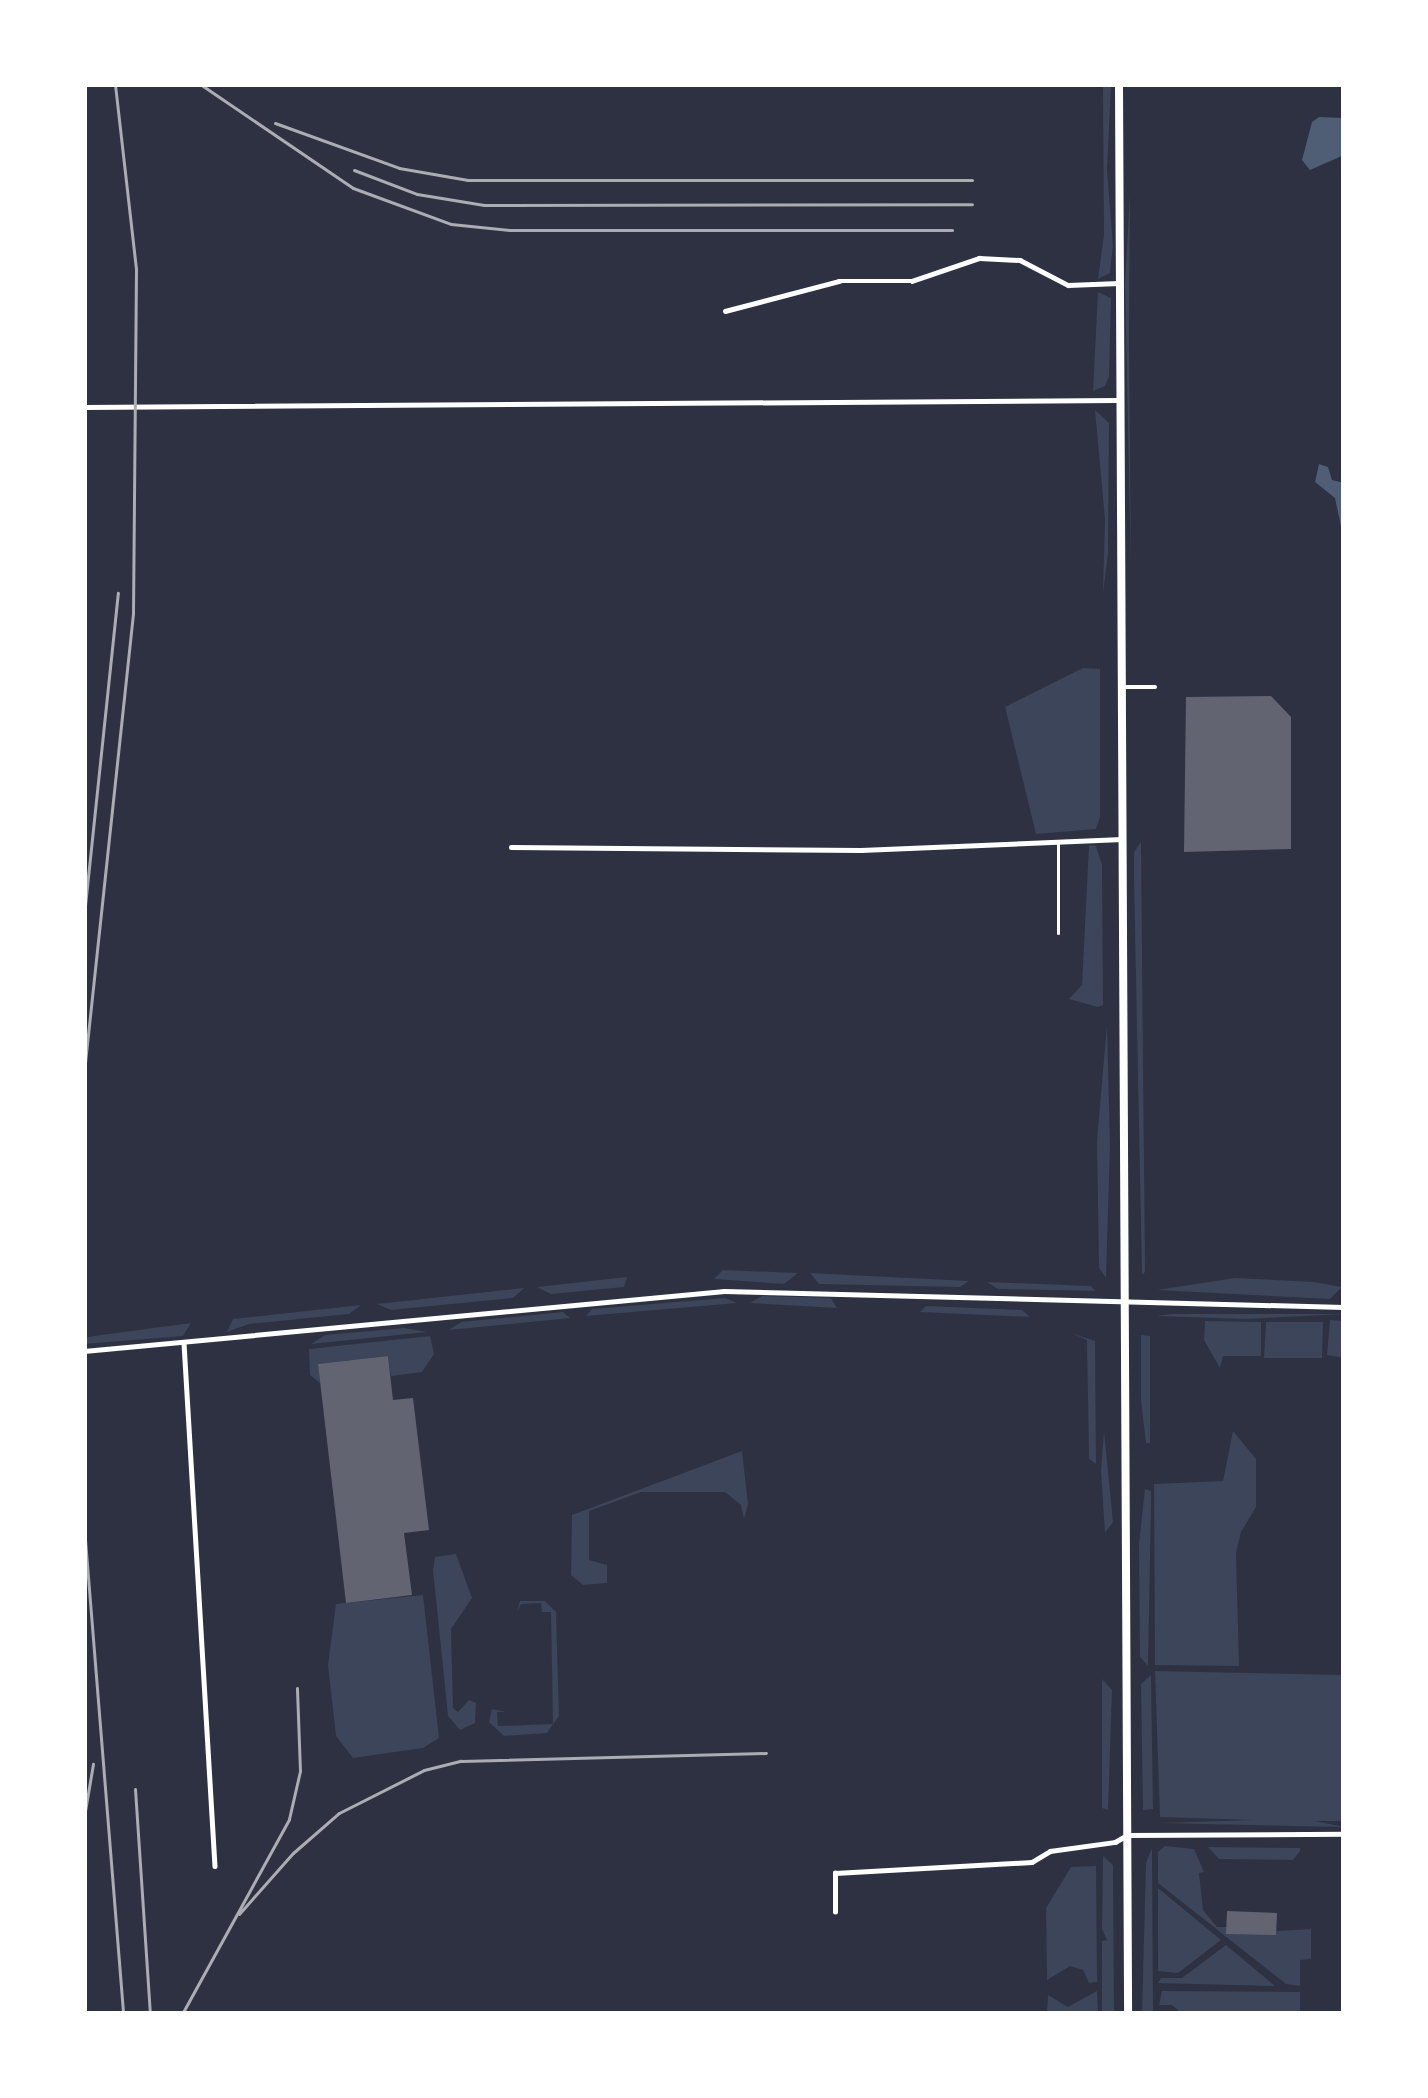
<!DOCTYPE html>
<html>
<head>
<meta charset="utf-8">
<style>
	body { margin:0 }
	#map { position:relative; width:1428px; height:2098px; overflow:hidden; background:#2d3142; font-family:Lato,sans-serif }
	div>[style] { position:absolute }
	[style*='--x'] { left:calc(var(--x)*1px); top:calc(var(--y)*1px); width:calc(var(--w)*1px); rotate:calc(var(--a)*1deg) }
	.green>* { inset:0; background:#3c4559 }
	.water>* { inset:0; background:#4f5d75 }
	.building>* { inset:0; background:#626471 }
	.service>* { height:3px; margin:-1.5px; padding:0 1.5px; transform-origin:1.5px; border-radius:1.5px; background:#fff }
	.minor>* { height:4.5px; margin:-2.25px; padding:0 2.25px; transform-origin:2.25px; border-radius:2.25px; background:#fff }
	.primary>* { height:8px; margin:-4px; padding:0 4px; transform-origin:4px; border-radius:4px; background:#fff }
	.rail>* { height:3px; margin:-1.5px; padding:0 1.5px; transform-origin:1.5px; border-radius:1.5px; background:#abadb3 }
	span { translate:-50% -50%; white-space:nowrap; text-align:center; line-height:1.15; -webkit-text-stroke:12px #fff; paint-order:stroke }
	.frame { position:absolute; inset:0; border:87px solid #fff; pointer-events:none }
</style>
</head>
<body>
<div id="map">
	<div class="green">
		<i style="clip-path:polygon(1103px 84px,1111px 84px,1107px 170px,1113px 246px,1110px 273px,1098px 279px,1104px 235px)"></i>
		<i style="clip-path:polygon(1130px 193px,1129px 337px,1131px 572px,1125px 283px)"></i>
		<i style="clip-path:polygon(1098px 292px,1111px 298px,1109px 376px,1105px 386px,1093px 391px)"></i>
		<i style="clip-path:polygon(1095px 410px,1109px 423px,1108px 554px,1103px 593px,1105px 519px)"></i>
		<i style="clip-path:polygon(1083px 668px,1100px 669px,1100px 817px,1096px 829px,1036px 834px,1005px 707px)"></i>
		<i style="clip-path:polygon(1141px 842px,1145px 1272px,1142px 1275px,1134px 878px,1134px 852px)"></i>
		<i style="clip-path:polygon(1089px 845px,1096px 846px,1102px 865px,1103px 1005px,1098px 1007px,1069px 999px,1082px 985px)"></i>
		<i style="clip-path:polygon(1107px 1025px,1110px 1146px,1106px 1278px,1099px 1268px,1097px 1140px)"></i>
		<i style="clip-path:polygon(723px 1270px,798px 1273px,784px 1284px,714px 1279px)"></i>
		<i style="clip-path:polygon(810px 1273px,969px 1281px,960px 1287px,819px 1284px)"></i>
		<i style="clip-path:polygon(627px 1277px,624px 1287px,551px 1294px,537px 1287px)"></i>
		<i style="clip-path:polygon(1235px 1278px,1314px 1282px,1342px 1287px,1330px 1299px,1157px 1290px)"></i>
		<i style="clip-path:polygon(987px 1282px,1091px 1286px,1095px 1291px,998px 1289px)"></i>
		<i style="clip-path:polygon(524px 1288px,513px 1298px,391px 1310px,377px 1304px)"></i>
		<i style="clip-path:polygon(762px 1296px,831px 1298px,837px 1308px,750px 1303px)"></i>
		<i style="clip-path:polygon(725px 1298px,737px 1303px,586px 1316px,592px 1309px)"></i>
		<i style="clip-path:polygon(361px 1305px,349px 1314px,249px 1324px,227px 1332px,233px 1319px)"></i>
		<i style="clip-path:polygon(926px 1306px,1022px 1310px,1030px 1317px,920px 1312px)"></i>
		<i style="clip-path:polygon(563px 1312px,570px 1318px,449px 1330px,461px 1322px)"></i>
		<i style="clip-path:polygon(1344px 1314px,1246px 1319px,1156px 1316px,1172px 1314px)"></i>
		<i style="clip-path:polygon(1330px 1320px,1344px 1321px,1344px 1358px,1327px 1355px)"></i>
		<i style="clip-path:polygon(1261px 1322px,1261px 1356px,1223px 1356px,1220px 1368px,1204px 1340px,1205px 1321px)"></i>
		<i style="clip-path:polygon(1266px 1322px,1323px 1322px,1322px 1358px,1264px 1358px)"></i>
		<i style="clip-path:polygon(191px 1323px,183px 1336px,84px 1344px,84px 1338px,94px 1336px)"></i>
		<i style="clip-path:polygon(404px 1328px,427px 1332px,311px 1344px,325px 1335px)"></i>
		<i style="clip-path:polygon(1071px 1333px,1095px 1341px,1096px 1464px,1089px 1459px,1087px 1340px)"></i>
		<i style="clip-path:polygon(1141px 1335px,1150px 1336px,1150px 1443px,1146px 1443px,1141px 1400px)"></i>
		<i style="clip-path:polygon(430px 1336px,434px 1354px,422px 1372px,391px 1376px,388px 1356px,319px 1364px,320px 1383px,310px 1375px,309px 1349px)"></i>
		<i style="clip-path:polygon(1104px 1431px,1113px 1522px,1105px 1533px,1101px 1471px)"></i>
		<i style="clip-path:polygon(1233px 1431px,1256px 1459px,1256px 1507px,1241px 1532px,1236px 1553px,1239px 1666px,1155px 1665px,1154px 1484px,1223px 1481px)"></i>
		<i style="clip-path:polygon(742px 1451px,748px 1504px,744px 1519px,741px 1505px,725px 1492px,641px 1492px,589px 1511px,589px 1560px,607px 1565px,607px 1583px,583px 1585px,571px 1575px,572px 1515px)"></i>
		<i style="clip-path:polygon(1145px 1489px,1151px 1491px,1151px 1505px,1148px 1666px,1140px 1657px,1139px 1544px)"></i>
		<i style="clip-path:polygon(456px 1554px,472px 1598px,451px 1629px,453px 1708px,458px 1712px,469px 1700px,476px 1703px,475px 1723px,460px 1730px,448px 1716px,433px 1570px,435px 1557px)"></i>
		<i style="clip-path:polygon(423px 1595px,439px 1738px,423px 1748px,353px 1758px,336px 1736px,328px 1665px,336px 1604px)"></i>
		<i style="clip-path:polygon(520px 1601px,545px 1601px,556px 1612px,559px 1716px,547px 1733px,504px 1736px,489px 1722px,492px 1709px,506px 1712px,497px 1712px,498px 1726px,553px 1724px,551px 1612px,542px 1612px,541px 1603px,521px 1604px,517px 1612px)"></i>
		<i style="clip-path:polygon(1155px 1671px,1344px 1675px,1344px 1821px,1315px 1821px,1344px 1827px,1160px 1823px,1253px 1820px,1160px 1817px)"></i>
		<i style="clip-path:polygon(1151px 1675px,1153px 1809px,1143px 1810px,1141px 1684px)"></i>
		<i style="clip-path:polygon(1102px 1679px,1112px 1690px,1108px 1810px,1102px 1808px)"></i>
		<i style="clip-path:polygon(1165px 1846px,1194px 1849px,1204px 1872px,1199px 1873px,1203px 1910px,1217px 1927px,1227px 1927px,1227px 1934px,1311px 1929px,1311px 1959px,1300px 1960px,1300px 1986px,1286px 1984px,1158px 1883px,1158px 1852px)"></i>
		<i style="clip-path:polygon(1208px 1847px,1300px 1848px,1300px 1851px,1293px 1860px,1219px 1859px)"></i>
		<i style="clip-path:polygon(1152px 1848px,1153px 2014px,1142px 2014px,1146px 1863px)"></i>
		<i style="clip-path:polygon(1103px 1856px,1113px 1865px,1114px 2014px,1102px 2014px,1102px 1941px,1107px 1940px,1102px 1929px)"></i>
		<i style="clip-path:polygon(1096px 1866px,1097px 1982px,1089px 1983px,1083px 1970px,1070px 1966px,1047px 1980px,1046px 1908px,1071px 1867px)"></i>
		<i style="clip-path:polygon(1158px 1888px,1221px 1940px,1178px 1973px,1158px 1971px)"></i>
		<i style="clip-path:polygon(1226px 1945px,1275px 1986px,1158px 1983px,1161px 1978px,1182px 1978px)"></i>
		<i style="clip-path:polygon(1097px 1991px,1098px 2014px,1047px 2014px,1048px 1995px,1068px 2007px)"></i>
		<i style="clip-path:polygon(1162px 1991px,1300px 1992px,1300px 2014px,1182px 2014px,1172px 2005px,1159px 2005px)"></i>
	</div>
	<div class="water">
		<i style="clip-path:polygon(1319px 117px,1344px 118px,1344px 155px,1310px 170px,1302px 160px,1312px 122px)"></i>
		<i style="clip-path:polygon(1319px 464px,1328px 467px,1332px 480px,1344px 483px,1344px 541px,1335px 498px,1315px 482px)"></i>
	</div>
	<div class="building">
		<i style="clip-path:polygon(1271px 696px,1291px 717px,1291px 849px,1184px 852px,1186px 697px)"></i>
		<i style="clip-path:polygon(388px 1356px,393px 1400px,413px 1398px,429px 1530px,404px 1533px,412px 1595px,346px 1603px,318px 1364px)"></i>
		<i style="clip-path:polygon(1227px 1911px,1277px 1913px,1276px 1935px,1226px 1934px)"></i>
	</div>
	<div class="service">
		<i style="--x:1058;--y:843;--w:90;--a:90"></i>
	</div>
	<div class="minor">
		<i style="--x:725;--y:311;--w:118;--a:-14.7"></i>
		<i style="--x:839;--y:281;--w:73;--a:0"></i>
		<i style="--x:912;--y:281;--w:71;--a:-18.9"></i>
		<i style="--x:979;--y:258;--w:41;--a:2.8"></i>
		<i style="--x:1020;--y:260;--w:54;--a:27.5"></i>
		<i style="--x:1068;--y:285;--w:51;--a:-2.2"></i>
		<i style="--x:84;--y:407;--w:1034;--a:-0.39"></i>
		<i style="--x:1120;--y:687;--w:35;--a:0"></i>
		<i style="--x:511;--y:847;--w:350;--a:0.5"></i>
		<i style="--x:861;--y:850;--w:261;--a:-2.4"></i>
		<i style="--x:184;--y:1343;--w:524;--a:86.61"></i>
		<i style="--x:84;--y:1351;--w:643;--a:-5.36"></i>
		<i style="--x:724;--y:1291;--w:620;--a:1.48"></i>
		<i style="--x:835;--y:1912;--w:39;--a:-90"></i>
		<i style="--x:835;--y:1873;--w:197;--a:-3.2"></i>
		<i style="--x:1032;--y:1862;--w:21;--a:-31"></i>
		<i style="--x:1050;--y:1851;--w:66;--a:-7.9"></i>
		<i style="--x:1115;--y:1842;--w:14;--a:-30"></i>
		<i style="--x:1127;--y:1835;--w:217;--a:-0.3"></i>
	</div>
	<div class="primary">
		<i style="--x:1119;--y:84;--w:1930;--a:89.73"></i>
	</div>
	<div class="rail">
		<i style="--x:200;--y:84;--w:185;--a:34.2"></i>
		<i style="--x:353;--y:188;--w:104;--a:20.2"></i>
		<i style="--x:451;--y:224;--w:59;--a:5.8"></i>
		<i style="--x:510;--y:230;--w:442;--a:0"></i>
		<i style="--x:275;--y:123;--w:132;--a:19.9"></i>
		<i style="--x:399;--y:168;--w:70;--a:9.9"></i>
		<i style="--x:468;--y:180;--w:504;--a:0"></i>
		<i style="--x:354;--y:170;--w:67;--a:20.9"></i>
		<i style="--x:417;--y:194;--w:68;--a:9.3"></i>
		<i style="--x:484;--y:205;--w:488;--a:-0.1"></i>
		<i style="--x:84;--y:915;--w:324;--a:-84"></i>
		<i style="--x:84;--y:1072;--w:461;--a:-83.9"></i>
		<i style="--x:133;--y:614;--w:345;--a:-89.5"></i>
		<i style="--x:136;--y:269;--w:186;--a:-96.5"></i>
		<i style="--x:84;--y:1527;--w:489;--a:85.4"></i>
		<i style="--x:135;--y:1789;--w:225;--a:86.2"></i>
		<i style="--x:84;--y:1817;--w:54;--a:-80.4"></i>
		<i style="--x:239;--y:1914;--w:81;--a:-48.5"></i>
		<i style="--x:293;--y:1853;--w:61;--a:-41"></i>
		<i style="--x:339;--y:1813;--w:95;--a:-26.8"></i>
		<i style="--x:424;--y:1770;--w:38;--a:-14"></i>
		<i style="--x:461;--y:1761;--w:305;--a:-1.5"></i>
		<i style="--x:182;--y:2014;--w:222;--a:-61.2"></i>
		<i style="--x:289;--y:1819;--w:49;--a:-77.1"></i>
		<i style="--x:300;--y:1771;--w:83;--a:-92.1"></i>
	</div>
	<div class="frame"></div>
</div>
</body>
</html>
